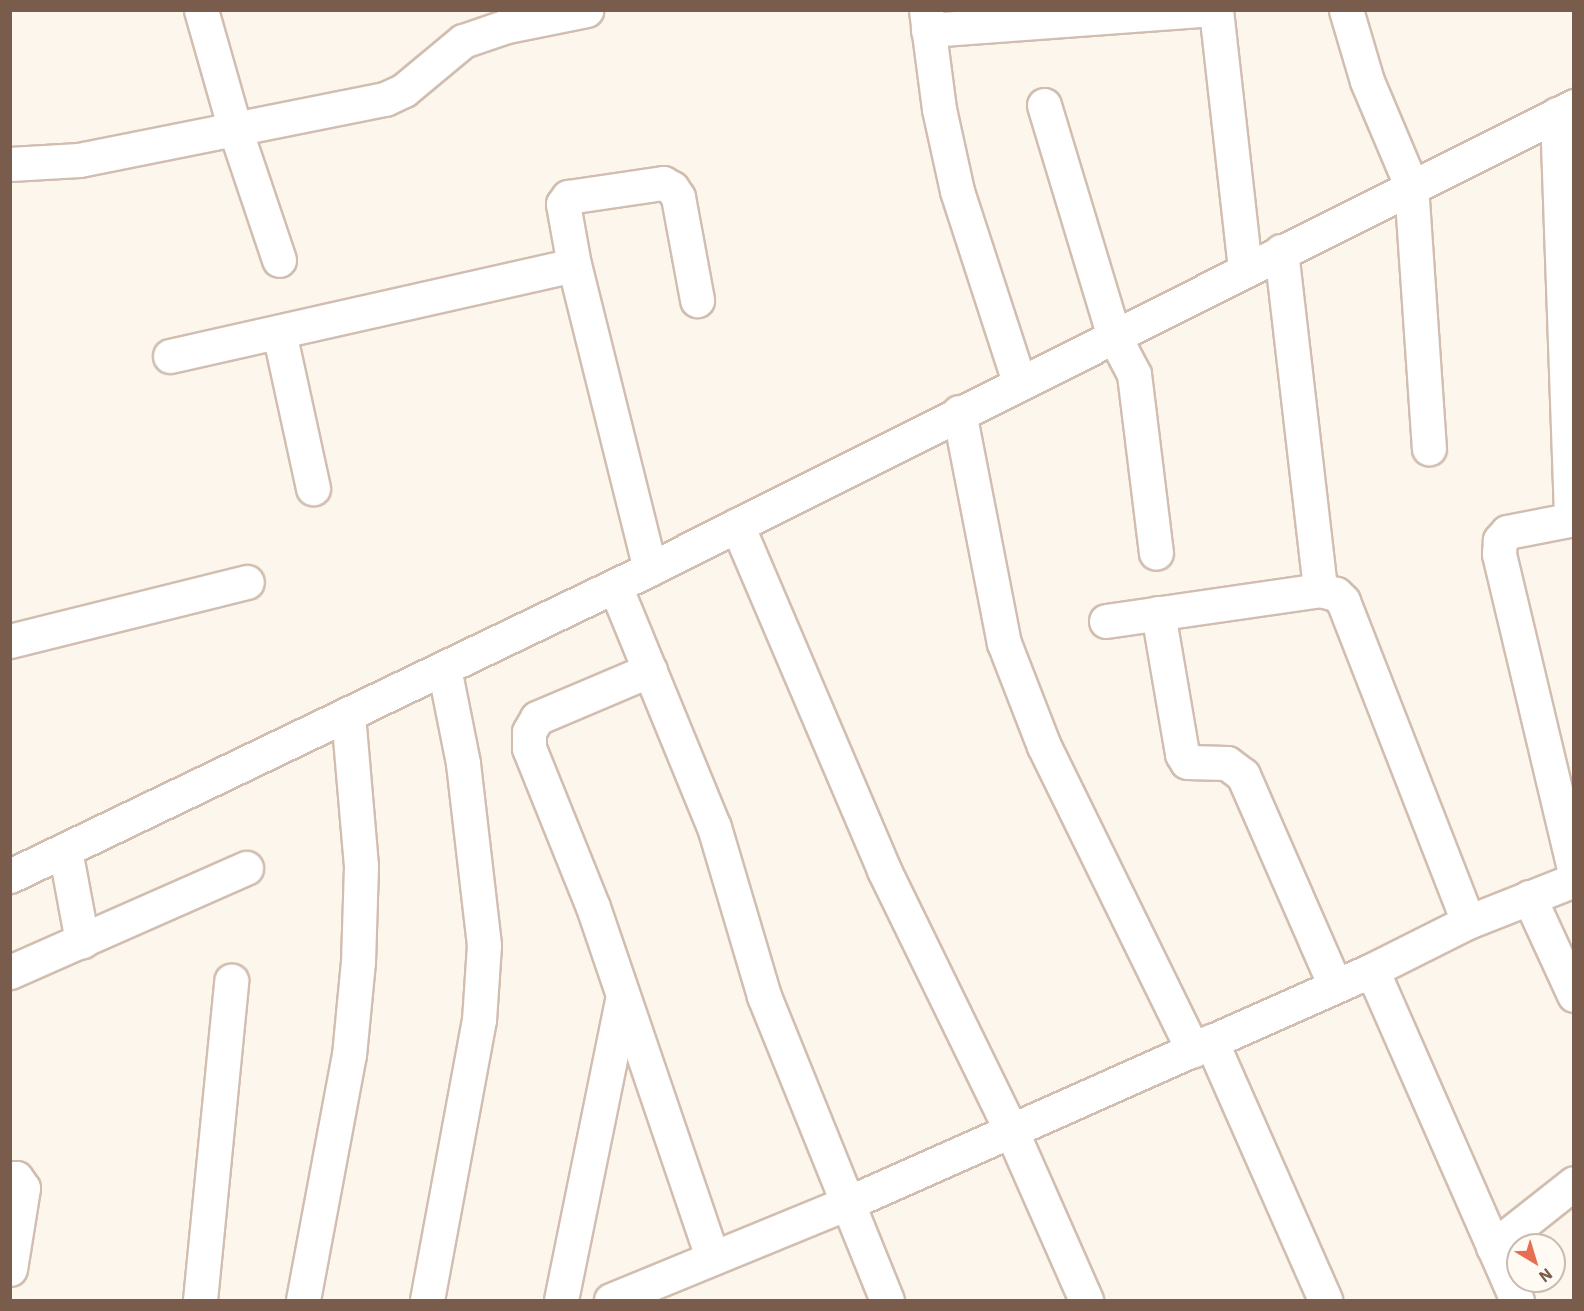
<!DOCTYPE html>
<html>
<head>
<meta charset="utf-8">
<style>
	body { margin:0 }
	#map { position:relative; width:1584px; height:1311px; overflow:hidden; background:#fdf6ec; font-family:"IBM Plex Sans",sans-serif }
	div>[style] { position:absolute }
	[style*='--x'] { left:calc(var(--x)*1px); top:calc(var(--y)*1px); width:calc(var(--w)*1px); rotate:calc(var(--a)*1deg) }
	.roads { filter:drop-shadow(2px 0 #d1beb0) drop-shadow(-2px 0 #d1beb0) drop-shadow(0 2px #d1beb0) drop-shadow(0 -2px #d1beb0) }
	.minor>* { height:33px; margin:-16.5px; padding:0 16.5px; transform-origin:16.5px; border-radius:16.5px; background:#fff }
	span { translate:-50% -50%; white-space:nowrap; text-align:center; line-height:1.15; -webkit-text-stroke:6px #fffaf3; paint-order:stroke }
	.frame { position:absolute; inset:0; border:12px solid #7a5c4d; pointer-events:none }
	.north { position:absolute; left:1506px; top:1233px; width:60px; height:60px; box-sizing:border-box; background:#fffaf3; border:2px solid #cabbb1; border-radius:50%; rotate:142deg; font-size:16px; font-weight:700; line-height:24px; text-align:center; color:#7a5c4d }
	.north::after { content:''; display:block; margin:auto; width:21px; height:27px; background:#e76f51; clip-path:polygon(50% 0,100% 100%,50% 72%,0 100%) }
</style>
</head>
<body>
<div id="map">
	<div class="roads">
		<div class="minor">
			<i style="--x:201;--y:10;--w:124;--a:74.1"></i>
			<i style="--x:235;--y:129;--w:138;--a:71.4"></i>
			<i style="--x:926;--y:10;--w:100;--a:82.5"></i>
			<i style="--x:939;--y:109;--w:84;--a:77.6"></i>
			<i style="--x:957;--y:191;--w:201;--a:72"></i>
			<i style="--x:1216;--y:10;--w:262;--a:83.6"></i>
			<i style="--x:1346;--y:10;--w:74;--a:73.5"></i>
			<i style="--x:1367;--y:81;--w:113;--a:67.1"></i>
			<i style="--x:1411;--y:185;--w:264;--a:86.1"></i>
			<i style="--x:928;--y:30;--w:273;--a:-4.2"></i>
			<i style="--x:1044;--y:105;--w:239;--a:73.2"></i>
			<i style="--x:1113;--y:334;--w:45;--a:62.3"></i>
			<i style="--x:1134;--y:374;--w:180;--a:83"></i>
			<i style="--x:1557;--y:114;--w:405;--a:88"></i>
			<i style="--x:10;--y:164;--w:69;--a:-3.3"></i>
			<i style="--x:79;--y:160;--w:312;--a:-11.3"></i>
			<i style="--x:385;--y:99;--w:21;--a:-25"></i>
			<i style="--x:404;--y:90;--w:77;--a:-39.7"></i>
			<i style="--x:463;--y:41;--w:46;--a:-18.8"></i>
			<i style="--x:507;--y:26;--w:81;--a:-11.4"></i>
			<i style="--x:1281;--y:251;--w:341;--a:83.4"></i>
			<i style="--x:279;--y:332;--w:160;--a:77.7"></i>
			<i style="--x:170;--y:356;--w:414;--a:-12.7"></i>
			<i style="--x:959;--y:412;--w:235;--a:79"></i>
			<i style="--x:1004;--y:643;--w:110;--a:68.8"></i>
			<i style="--x:1044;--y:746;--w:339;--a:63.9"></i>
			<i style="--x:1574;--y:519;--w:68;--a:169"></i>
			<i style="--x:1507;--y:532;--w:11;--a:131"></i>
			<i style="--x:1500;--y:540;--w:14;--a:94"></i>
			<i style="--x:1499;--y:554;--w:323;--a:76.6"></i>
			<i style="--x:737;--y:525;--w:375;--a:66.9"></i>
			<i style="--x:884;--y:870;--w:289;--a:64"></i>
			<i style="--x:1011;--y:1130;--w:186;--a:66.2"></i>
			<i style="--x:650;--y:569;--w:313;--a:-104"></i>
			<i style="--x:574;--y:265;--w:62;--a:-100.2"></i>
			<i style="--x:563;--y:204;--w:9;--a:-54"></i>
			<i style="--x:568;--y:197;--w:96;--a:-8.4"></i>
			<i style="--x:663;--y:183;--w:10;--a:29"></i>
			<i style="--x:672;--y:188;--w:11;--a:56"></i>
			<i style="--x:678;--y:197;--w:105;--a:79.5"></i>
			<i style="--x:615;--y:586;--w:261;--a:67.7"></i>
			<i style="--x:714;--y:827;--w:176;--a:73.5"></i>
			<i style="--x:764;--y:996;--w:328;--a:68"></i>
			<i style="--x:1158;--y:613;--w:143;--a:80.3"></i>
			<i style="--x:1182;--y:754;--w:9;--a:58"></i>
			<i style="--x:1187;--y:762;--w:40;--a:1.4"></i>
			<i style="--x:1227;--y:763;--w:20;--a:37"></i>
			<i style="--x:1243;--y:775;--w:230;--a:66.4"></i>
			<i style="--x:1106;--y:621;--w:216;--a:-8.2"></i>
			<i style="--x:1320;--y:590;--w:16;--a:14"></i>
			<i style="--x:1336;--y:594;--w:10;--a:45"></i>
			<i style="--x:1343;--y:601;--w:344;--a:68.7"></i>
			<i style="--x:10;--y:641;--w:244;--a:-14"></i>
			<i style="--x:650;--y:670;--w:123;--a:157"></i>
			<i style="--x:537;--y:718;--w:16;--a:120"></i>
			<i style="--x:529;--y:732;--w:16;--a:90"></i>
			<i style="--x:529;--y:748;--w:171;--a:68.1"></i>
			<i style="--x:593;--y:907;--w:369;--a:71.2"></i>
			<i style="--x:65;--y:850;--w:93;--a:79.4"></i>
			<i style="--x:10;--y:876;--w:710;--a:-25.63"></i>
			<i style="--x:650;--y:569;--w:1034;--a:-26.61"></i>
			<i style="--x:1529;--y:897;--w:108;--a:65.3"></i>
			<i style="--x:1372;--y:970;--w:360;--a:66.3"></i>
			<i style="--x:10;--y:972;--w:258;--a:-23.8"></i>
			<i style="--x:1211;--y:1041;--w:283;--a:66.2"></i>
			<i style="--x:10;--y:1178;--w:6;--a:0"></i>
			<i style="--x:16;--y:1178;--w:12;--a:55"></i>
			<i style="--x:23;--y:1188;--w:82;--a:99.1"></i>
			<i style="--x:1493;--y:1247;--w:103;--a:-38.3"></i>
			<i style="--x:200;--y:1300;--w:321;--a:-84.4"></i>
			<i style="--x:303;--y:1300;--w:249;--a:-79.4"></i>
			<i style="--x:349;--y:1055;--w:93;--a:-84.5"></i>
			<i style="--x:358;--y:962;--w:96;--a:-88.2"></i>
			<i style="--x:361;--y:866;--w:153;--a:-94.9"></i>
			<i style="--x:427;--y:1300;--w:285;--a:-79.5"></i>
			<i style="--x:479;--y:1020;--w:75;--a:-86.2"></i>
			<i style="--x:484;--y:945;--w:183;--a:-96.6"></i>
			<i style="--x:463;--y:763;--w:97;--a:-101.3"></i>
			<i style="--x:561;--y:1300;--w:310;--a:-78.5"></i>
			<i style="--x:611;--y:1300;--w:256;--a:-22.3"></i>
			<i style="--x:848;--y:1203;--w:573;--a:-23.97"></i>
			<i style="--x:1372;--y:970;--w:107;--a:-26.6"></i>
			<i style="--x:1468;--y:922;--w:114;--a:-21.6"></i>
		</div>
	</div>
	<div class="frame"></div>
	<div class="north">N</div>
</div>
</body>
</html>
